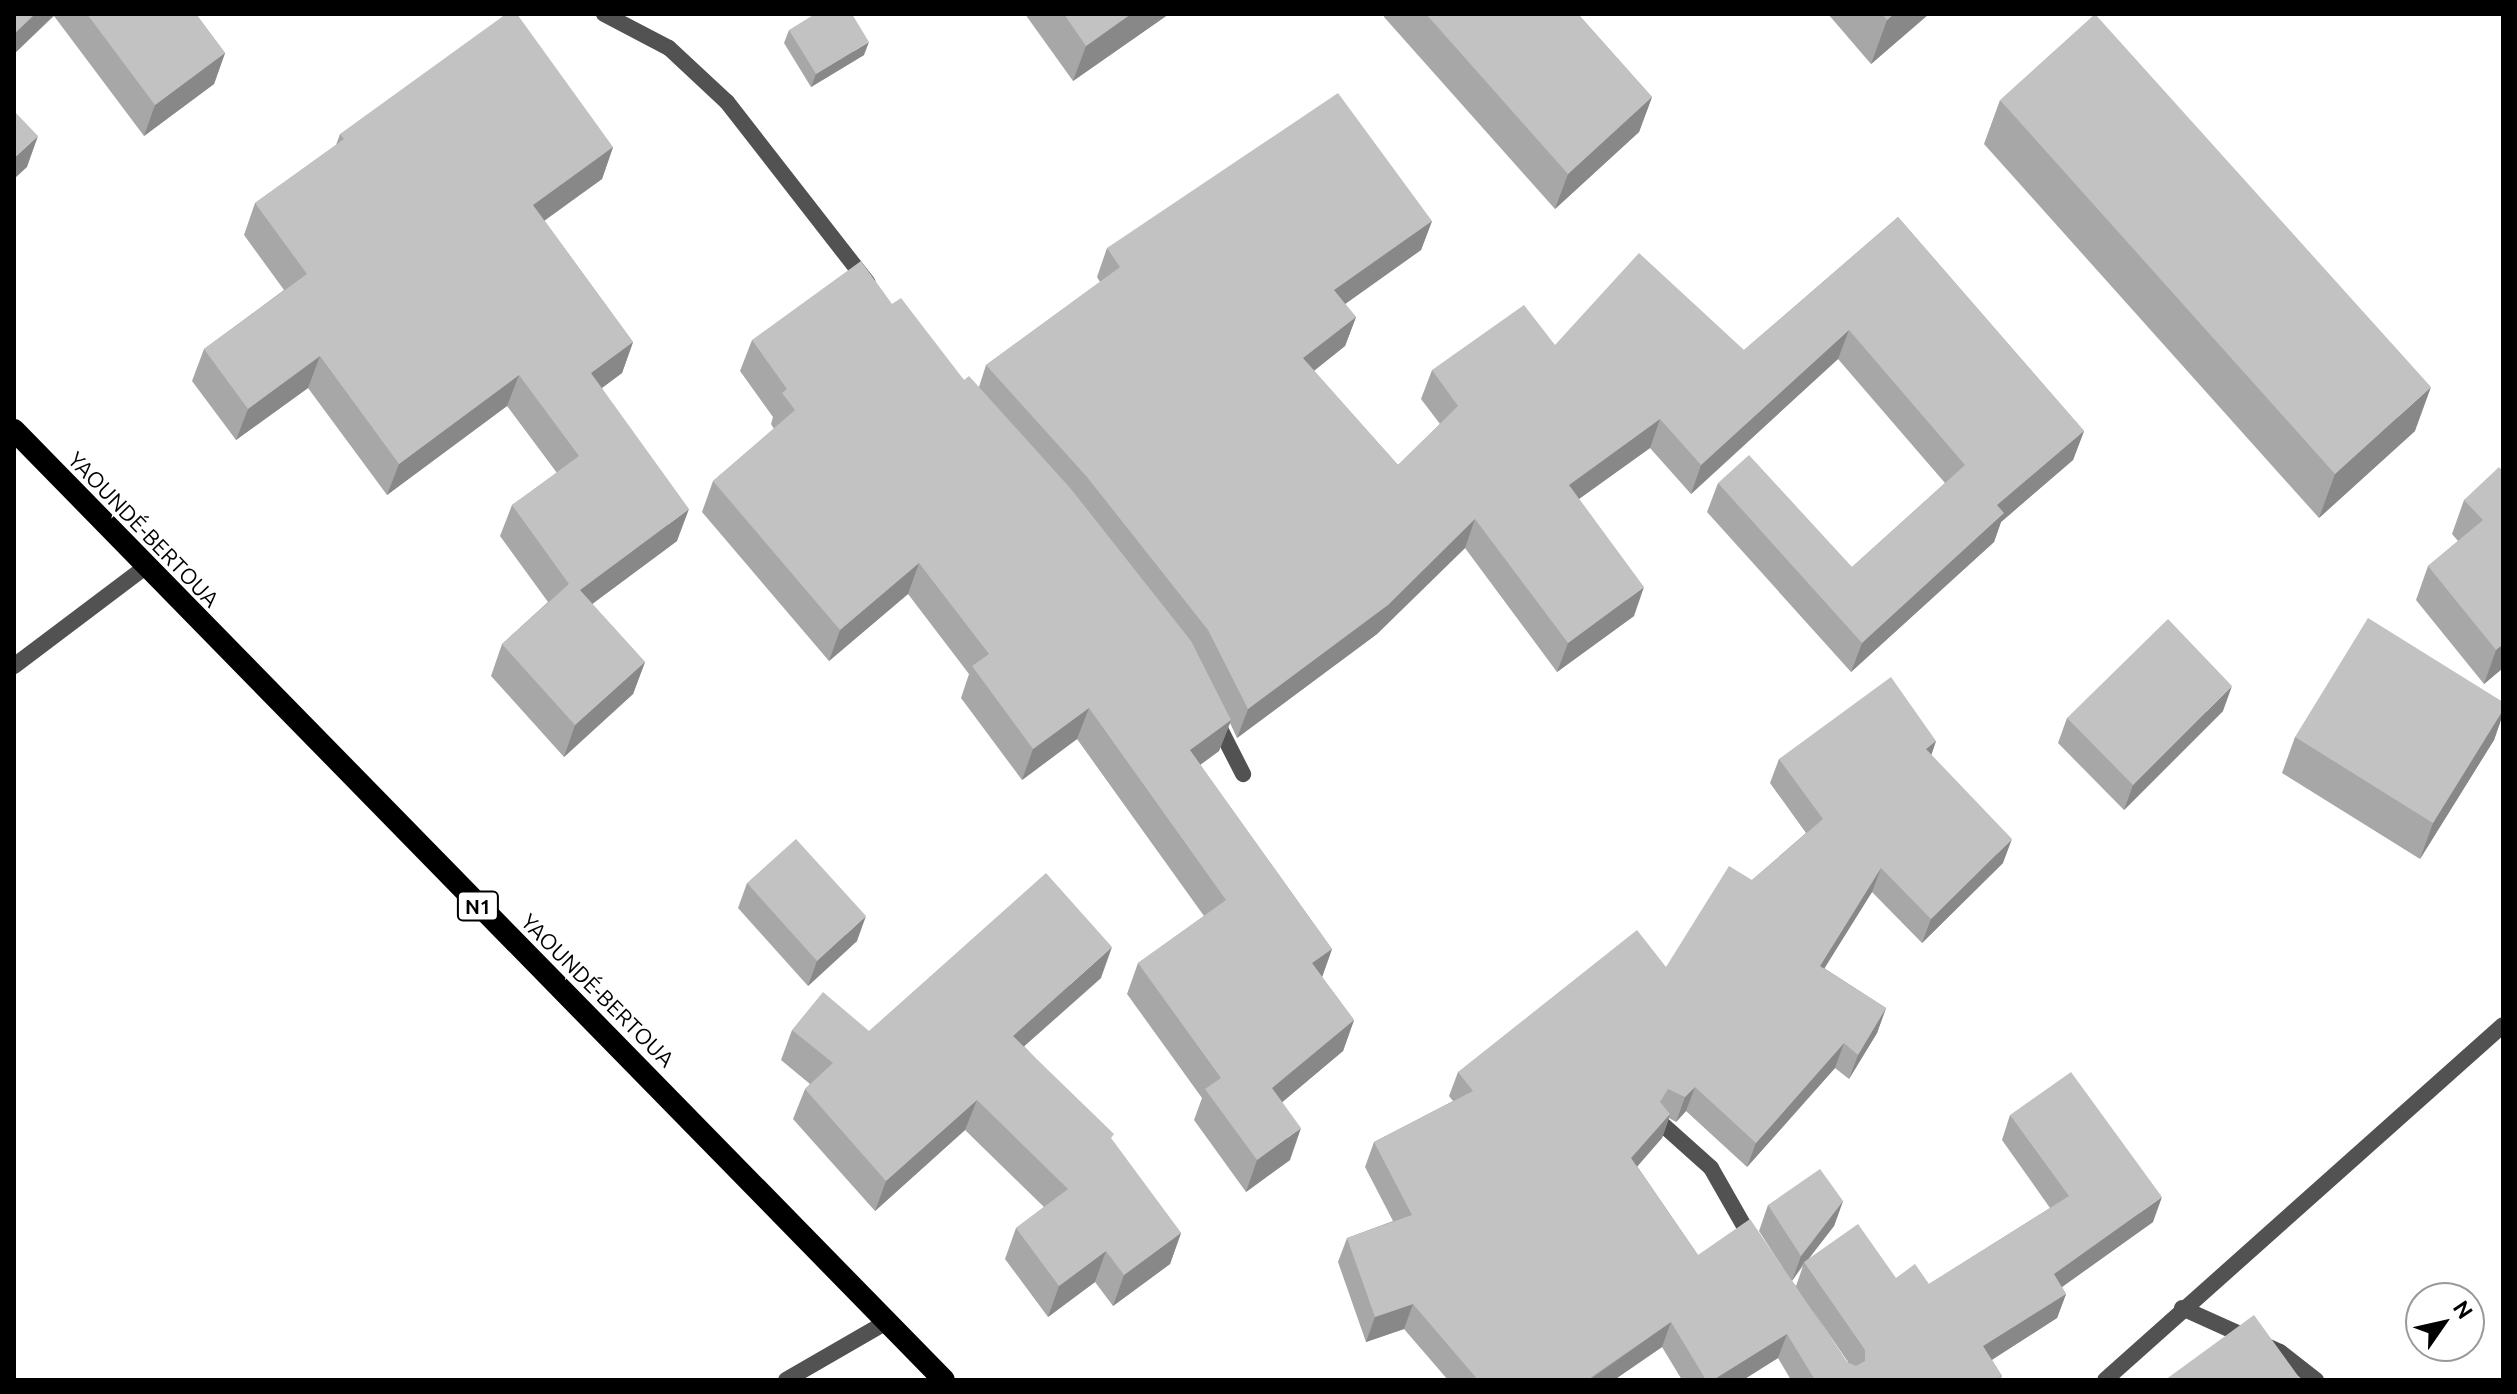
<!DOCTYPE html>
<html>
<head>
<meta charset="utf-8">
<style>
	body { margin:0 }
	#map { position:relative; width:2517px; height:1394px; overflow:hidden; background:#fff; font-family:Ubuntu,sans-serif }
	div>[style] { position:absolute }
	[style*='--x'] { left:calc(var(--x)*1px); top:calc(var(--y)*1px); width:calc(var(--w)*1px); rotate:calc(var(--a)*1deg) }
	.minor>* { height:16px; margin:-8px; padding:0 8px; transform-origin:8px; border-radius:8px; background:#525252 }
	.trunk>* { height:22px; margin:-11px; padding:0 11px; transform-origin:11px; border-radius:11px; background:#000 }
	.wall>* { inset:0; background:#a7a7a7 }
	.shaded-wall>* { inset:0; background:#888 }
	.building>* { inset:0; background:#c2c2c2 }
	span { translate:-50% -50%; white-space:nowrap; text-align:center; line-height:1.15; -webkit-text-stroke:6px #fff; paint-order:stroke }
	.shield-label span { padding:2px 6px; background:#fff; border:2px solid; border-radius:6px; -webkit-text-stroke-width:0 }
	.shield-label { font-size:20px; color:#000; font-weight:700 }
	.street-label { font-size:22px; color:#000 }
	.frame { position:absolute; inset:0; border:16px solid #000; pointer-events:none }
	.north { position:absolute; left:2405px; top:1282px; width:80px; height:80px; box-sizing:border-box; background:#fff; border:2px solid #999; border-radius:50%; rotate:56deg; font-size:22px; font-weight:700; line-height:32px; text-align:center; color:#000 }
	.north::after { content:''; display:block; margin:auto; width:28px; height:36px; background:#000; clip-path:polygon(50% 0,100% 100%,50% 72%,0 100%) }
</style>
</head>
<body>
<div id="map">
	<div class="minor">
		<i style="--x:604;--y:14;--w:73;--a:27.6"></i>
		<i style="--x:669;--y:48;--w:79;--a:43"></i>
		<i style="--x:727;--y:102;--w:229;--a:52.1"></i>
		<i style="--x:14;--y:666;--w:163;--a:-37"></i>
		<i style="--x:1215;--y:719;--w:62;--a:63"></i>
		<i style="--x:1662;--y:1124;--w:66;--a:41.9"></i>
		<i style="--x:1711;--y:1168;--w:83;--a:60.3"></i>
		<i style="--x:2182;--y:1308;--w:107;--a:24.2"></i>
		<i style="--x:2280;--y:1352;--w:46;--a:37.9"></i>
		<i style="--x:786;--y:1380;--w:118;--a:-30"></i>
		<i style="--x:2105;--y:1380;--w:533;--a:-41.73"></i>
	</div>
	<div class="trunk">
		<i style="--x:14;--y:430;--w:1329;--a:45.61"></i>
	</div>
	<div class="wall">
		<i style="clip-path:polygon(14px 14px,196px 14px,225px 53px,214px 84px,144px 136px,54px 16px,14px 54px)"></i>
		<i style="clip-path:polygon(1025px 14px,1169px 14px,1073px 81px)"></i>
		<i style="clip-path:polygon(1385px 14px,1578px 14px,1652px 97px,1639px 132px,1555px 209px,1384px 17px)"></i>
		<i style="clip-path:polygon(1828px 14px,1929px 14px,1871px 64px)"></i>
		<i style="clip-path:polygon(789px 30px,864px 55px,811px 87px,784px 43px)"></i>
		<i style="clip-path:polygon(2000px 100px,2415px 431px,2319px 518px,1984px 144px)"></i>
		<i style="clip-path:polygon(340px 134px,613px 147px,602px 179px,544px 220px,633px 342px,622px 373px,602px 388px,677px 541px,592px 604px,645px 662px,633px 694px,564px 757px,491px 676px,502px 644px,548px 602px,500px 536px,512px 505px,557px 473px,507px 406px,387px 495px,308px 388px,236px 440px,192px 381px,204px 349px,284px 290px,244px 235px,255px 203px,336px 145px)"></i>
		<i style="clip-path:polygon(1898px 217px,2084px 431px,2073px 460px,2001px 522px,1994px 542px,1851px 672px,1707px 512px,1718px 483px,1852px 567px,1945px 483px,1838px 359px,1691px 494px,1650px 448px,1579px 499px,1634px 616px,1557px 672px,1465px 548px,1377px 634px,1237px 738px,1230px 723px,1219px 751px,1200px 765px,1332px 949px,1322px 977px,1354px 1020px,1343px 1051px,1282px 1102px,1290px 1160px,1246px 1192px,1194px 1120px,1202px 1098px,1127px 994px,1138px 963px,1204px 916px,1077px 739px,1022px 780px,961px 698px,969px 674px,908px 594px,829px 661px,702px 512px,713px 481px,774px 429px,771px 424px,773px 417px,740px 371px,752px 340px,892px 304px,964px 380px,979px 387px,986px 365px,1100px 282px,1097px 277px,1107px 248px,1432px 221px,1421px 250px,1345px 304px,1356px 317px,1345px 346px,1314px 371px,1398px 465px,1440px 424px,1421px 399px,1432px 370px,1555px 345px,1744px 350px)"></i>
		<i style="clip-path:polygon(2503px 472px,2503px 668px,2484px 684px,2416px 600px,2428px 566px,2458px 541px,2452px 534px,2464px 500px)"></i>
		<i style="clip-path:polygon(2503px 702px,2503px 714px,2494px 740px,2420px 859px,2282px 773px,2295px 737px)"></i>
		<i style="clip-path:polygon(2223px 711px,2124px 810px,2058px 743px,2067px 718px)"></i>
		<i style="clip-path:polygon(evenodd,1936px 741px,1931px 755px,2003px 863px,1922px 943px,1872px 892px,1824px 968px,1886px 1008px,1877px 1033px,1849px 1079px,1835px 1068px,1747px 1167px,1686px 1111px,1676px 1122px,1669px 1118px,1662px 1138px,1637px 1166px,1698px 1255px,1783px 1268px,1759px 1231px,1768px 1205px,1843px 1201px,1834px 1226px,1808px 1260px,1896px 1278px,1929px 1284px,2050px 1208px,2002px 1140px,2010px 1115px,2153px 1222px,2062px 1287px,2066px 1294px,2057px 1318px,1992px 1360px,2002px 1376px,2000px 1380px,1791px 1380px,1778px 1358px,1743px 1380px,1682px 1380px,1662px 1347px,1614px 1380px,1448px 1380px,1404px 1329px,1366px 1342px,1338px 1262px,1347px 1238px,1393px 1221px,1365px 1167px,1374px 1142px,1453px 1101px,1449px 1096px,1458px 1072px,1666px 967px,1752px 880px,1806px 833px,1770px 783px,1779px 759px,1936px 741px,1803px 1266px,1796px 1286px,1792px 1281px,1803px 1266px,1936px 741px,1811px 1308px,1848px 1362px,1847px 1362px,1811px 1308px)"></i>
		<i style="clip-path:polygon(747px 883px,857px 941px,808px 986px,738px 908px)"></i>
		<i style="clip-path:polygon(1101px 978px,1024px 1046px,1112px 1140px,1181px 1233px,1170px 1264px,1113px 1306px,1095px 1282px,1048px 1317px,1005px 1259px,1016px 1228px,1044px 1207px,965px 1130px,875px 1211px,793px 1119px,805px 1089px,810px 1084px,781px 1060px,792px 1030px,869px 1031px)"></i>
	</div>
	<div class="shaded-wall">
		<i style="clip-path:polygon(35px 14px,55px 14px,14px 54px,14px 34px)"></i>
		<i style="clip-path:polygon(1131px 14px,1169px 14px,1073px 81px,1086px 46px)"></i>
		<i style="clip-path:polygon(1894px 14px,1929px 14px,1871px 64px,1887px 20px)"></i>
		<i style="clip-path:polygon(869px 42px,864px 55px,811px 87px,816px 74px)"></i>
		<i style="clip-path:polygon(225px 53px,214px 84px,144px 136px,155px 105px)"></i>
		<i style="clip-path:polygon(1652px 97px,1639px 132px,1555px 209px,1568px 174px)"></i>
		<i style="clip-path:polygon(38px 136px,27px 167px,14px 179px,14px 158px)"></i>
		<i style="clip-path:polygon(613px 147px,602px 179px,522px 237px,533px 205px)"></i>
		<i style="clip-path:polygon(1432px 221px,1421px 250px,1324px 319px,1334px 290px)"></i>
		<i style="clip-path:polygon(1356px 317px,1345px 346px,1292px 388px,1303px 358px)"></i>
		<i style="clip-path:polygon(1849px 330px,1838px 359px,1691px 494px,1701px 465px)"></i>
		<i style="clip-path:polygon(633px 342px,622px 373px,580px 404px,591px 373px)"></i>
		<i style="clip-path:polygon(320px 356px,308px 388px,236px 440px,248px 409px)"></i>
		<i style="clip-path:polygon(519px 375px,507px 406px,387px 495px,399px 464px)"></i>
		<i style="clip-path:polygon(2431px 387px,2415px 431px,2319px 518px,2335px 474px)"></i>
		<i style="clip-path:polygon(1660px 419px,1650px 448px,1558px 514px,1569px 485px)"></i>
		<i style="clip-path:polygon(2084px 431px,2073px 460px,2001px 522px,1994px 542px,1851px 672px,1862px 643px,1997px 505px)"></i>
		<i style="clip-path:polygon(689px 509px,677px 541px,568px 622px,580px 590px)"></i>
		<i style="clip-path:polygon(1475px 519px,1465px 548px,1377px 634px,1237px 738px,1248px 709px)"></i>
		<i style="clip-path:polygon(919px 563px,908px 594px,829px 661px,840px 630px)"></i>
		<i style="clip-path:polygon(1644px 587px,1634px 616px,1557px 672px,1568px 643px)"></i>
		<i style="clip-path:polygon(2503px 644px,2503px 668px,2484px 684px,2496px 650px)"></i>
		<i style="clip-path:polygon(645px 662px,633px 694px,564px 757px,575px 725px)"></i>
		<i style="clip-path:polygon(2232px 686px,2223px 711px,2124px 810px,2133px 785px)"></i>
		<i style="clip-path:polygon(1089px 708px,1077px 739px,1022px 780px,1033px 749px)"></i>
		<i style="clip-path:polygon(2503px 710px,2503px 714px,2494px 740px,2420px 859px,2433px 823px)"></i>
		<i style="clip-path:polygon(1231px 720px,1219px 751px,1178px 781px,1190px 750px)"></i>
		<i style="clip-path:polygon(1936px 741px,1928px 765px,1926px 749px)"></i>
		<i style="clip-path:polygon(2012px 839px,2003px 863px,1922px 943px,1931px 919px)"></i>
		<i style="clip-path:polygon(1881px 868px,1872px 892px,1811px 990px,1820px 966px)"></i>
		<i style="clip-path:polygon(866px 916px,857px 941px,808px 986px,817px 961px)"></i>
		<i style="clip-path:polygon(1112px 947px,1101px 978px,1002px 1066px,1013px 1036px)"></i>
		<i style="clip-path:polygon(1332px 949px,1321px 980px,1312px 963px)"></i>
		<i style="clip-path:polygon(1886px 1008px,1877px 1033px,1849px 1079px,1858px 1055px)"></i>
		<i style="clip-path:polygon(1354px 1020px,1343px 1051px,1261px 1120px,1272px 1088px)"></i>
		<i style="clip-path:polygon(1844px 1043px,1835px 1068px,1747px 1167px,1756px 1143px)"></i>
		<i style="clip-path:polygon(1695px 1087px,1686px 1111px,1676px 1122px,1685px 1097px)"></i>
		<i style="clip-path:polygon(977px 1100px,965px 1130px,875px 1211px,886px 1181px)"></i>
		<i style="clip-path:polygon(1670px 1114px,1662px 1138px,1623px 1183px,1631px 1158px)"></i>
		<i style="clip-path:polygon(1301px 1128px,1290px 1160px,1246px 1192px,1257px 1160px)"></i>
		<i style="clip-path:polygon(2162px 1197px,2153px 1222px,2045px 1299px,2054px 1274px)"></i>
		<i style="clip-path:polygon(1843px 1201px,1834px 1226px,1805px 1263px,1804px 1262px,1792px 1281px,1801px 1256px)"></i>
		<i style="clip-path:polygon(1181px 1233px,1170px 1264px,1113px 1306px,1124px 1275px)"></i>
		<i style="clip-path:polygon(1106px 1251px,1095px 1282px,1048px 1317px,1059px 1286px)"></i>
		<i style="clip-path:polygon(2066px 1294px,2057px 1318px,1974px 1371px,1983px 1346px)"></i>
		<i style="clip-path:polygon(1413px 1304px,1404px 1329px,1366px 1342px,1375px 1317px)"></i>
		<i style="clip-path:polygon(1671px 1322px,1662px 1347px,1614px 1380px,1589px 1380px)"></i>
		<i style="clip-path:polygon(1787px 1334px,1778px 1358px,1743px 1380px,1713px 1380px)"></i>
	</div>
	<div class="building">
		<i style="clip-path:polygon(14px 14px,35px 14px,14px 34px)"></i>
		<i style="clip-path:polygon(87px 14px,196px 14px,225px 53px,155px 105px)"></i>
		<i style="clip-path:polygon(506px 14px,517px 14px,613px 147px,533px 205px,633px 342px,591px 373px,689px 509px,580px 590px,645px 662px,575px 725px,502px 644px,569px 584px,512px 505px,579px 456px,519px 375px,399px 464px,320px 356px,248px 409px,204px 349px,307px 274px,255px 203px,344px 139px,340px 134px)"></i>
		<i style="clip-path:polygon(815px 14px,852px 14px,869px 42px,816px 74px,789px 30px)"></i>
		<i style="clip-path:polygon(1064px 14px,1131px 14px,1086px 46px)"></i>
		<i style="clip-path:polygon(1426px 14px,1578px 14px,1652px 97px,1568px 174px)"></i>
		<i style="clip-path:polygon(1882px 14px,1894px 14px,1887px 20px)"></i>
		<i style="clip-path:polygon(2095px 14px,2431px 387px,2335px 474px,2000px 100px)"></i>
		<i style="clip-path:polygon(1338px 93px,1432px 221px,1334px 290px,1356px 317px,1303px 358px,1398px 465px,1458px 406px,1432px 370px,1524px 305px,1555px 345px,1639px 253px,1744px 350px,1898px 217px,2084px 431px,1997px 505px,2004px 513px,1862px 643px,1718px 483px,1749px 455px,1852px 567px,1965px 465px,1849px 330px,1701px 465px,1660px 419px,1569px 485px,1644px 587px,1568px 643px,1475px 519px,1388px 605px,1248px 709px,1208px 630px,1087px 477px,986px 365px,1120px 267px,1107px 248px)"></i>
		<i style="clip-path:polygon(14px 111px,38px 136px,14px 158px)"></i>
		<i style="clip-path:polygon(861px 261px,892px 304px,901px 298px,964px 380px,969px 376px,1071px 489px,1191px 641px,1231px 720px,1190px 750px,1332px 949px,1312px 963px,1354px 1020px,1272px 1088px,1301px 1128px,1257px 1160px,1205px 1089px,1221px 1078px,1138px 963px,1226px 900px,1089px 708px,1033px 749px,972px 666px,989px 654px,919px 563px,840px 630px,713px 481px,795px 410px,782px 393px,787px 389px,752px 340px)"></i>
		<i style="clip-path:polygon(2499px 467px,2503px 472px,2503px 644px,2496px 650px,2428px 566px,2483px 520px,2464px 500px)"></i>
		<i style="clip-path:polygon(2368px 618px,2503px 702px,2503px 710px,2433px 823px,2295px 737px)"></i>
		<i style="clip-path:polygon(2168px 619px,2232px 686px,2133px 785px,2067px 718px)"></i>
		<i style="clip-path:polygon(1891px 677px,1936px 741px,1926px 749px,2012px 839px,1931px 919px,1881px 868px,1820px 966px,1886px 1008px,1858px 1055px,1844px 1043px,1756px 1143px,1695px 1087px,1685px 1097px,1668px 1089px,1660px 1102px,1670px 1114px,1631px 1158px,1698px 1255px,1750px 1219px,1847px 1362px,1856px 1366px,1865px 1361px,1865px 1350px,1804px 1262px,1858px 1224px,1896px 1278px,1915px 1264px,1929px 1284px,2069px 1196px,2010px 1115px,2071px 1072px,2162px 1197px,2054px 1274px,2066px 1294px,1983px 1346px,2002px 1376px,1995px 1380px,1815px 1380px,1787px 1334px,1713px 1380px,1706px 1380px,1671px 1322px,1590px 1378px,1591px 1380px,1478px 1380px,1413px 1304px,1375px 1317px,1347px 1238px,1412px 1215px,1374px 1142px,1473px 1091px,1458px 1072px,1637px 930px,1666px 967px,1729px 866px,1752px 880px,1823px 819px,1779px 759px)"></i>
		<i style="clip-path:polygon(796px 839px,866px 916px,817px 961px,747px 883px)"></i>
		<i style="clip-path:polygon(1046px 873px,1112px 947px,1013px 1036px,1114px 1134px,1111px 1138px,1181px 1233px,1124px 1275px,1106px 1251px,1059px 1286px,1016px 1228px,1068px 1189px,977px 1100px,886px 1181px,805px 1089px,833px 1063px,792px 1030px,823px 992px,869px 1031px)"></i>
		<i style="clip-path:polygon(1820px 1169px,1843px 1201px,1801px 1256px,1768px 1205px)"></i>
		<i style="clip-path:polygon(2254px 1315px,2301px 1380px,2165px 1380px)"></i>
	</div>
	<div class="shield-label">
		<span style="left:478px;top:906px">N1</span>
	</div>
	<div class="street-label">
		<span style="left:144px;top:529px;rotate:46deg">YAOUNDÉ-BERTOUA</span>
		<span style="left:598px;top:990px;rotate:45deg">YAOUNDÉ-BERTOUA</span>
	</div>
	<div class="frame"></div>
	<div class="north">N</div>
</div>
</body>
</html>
